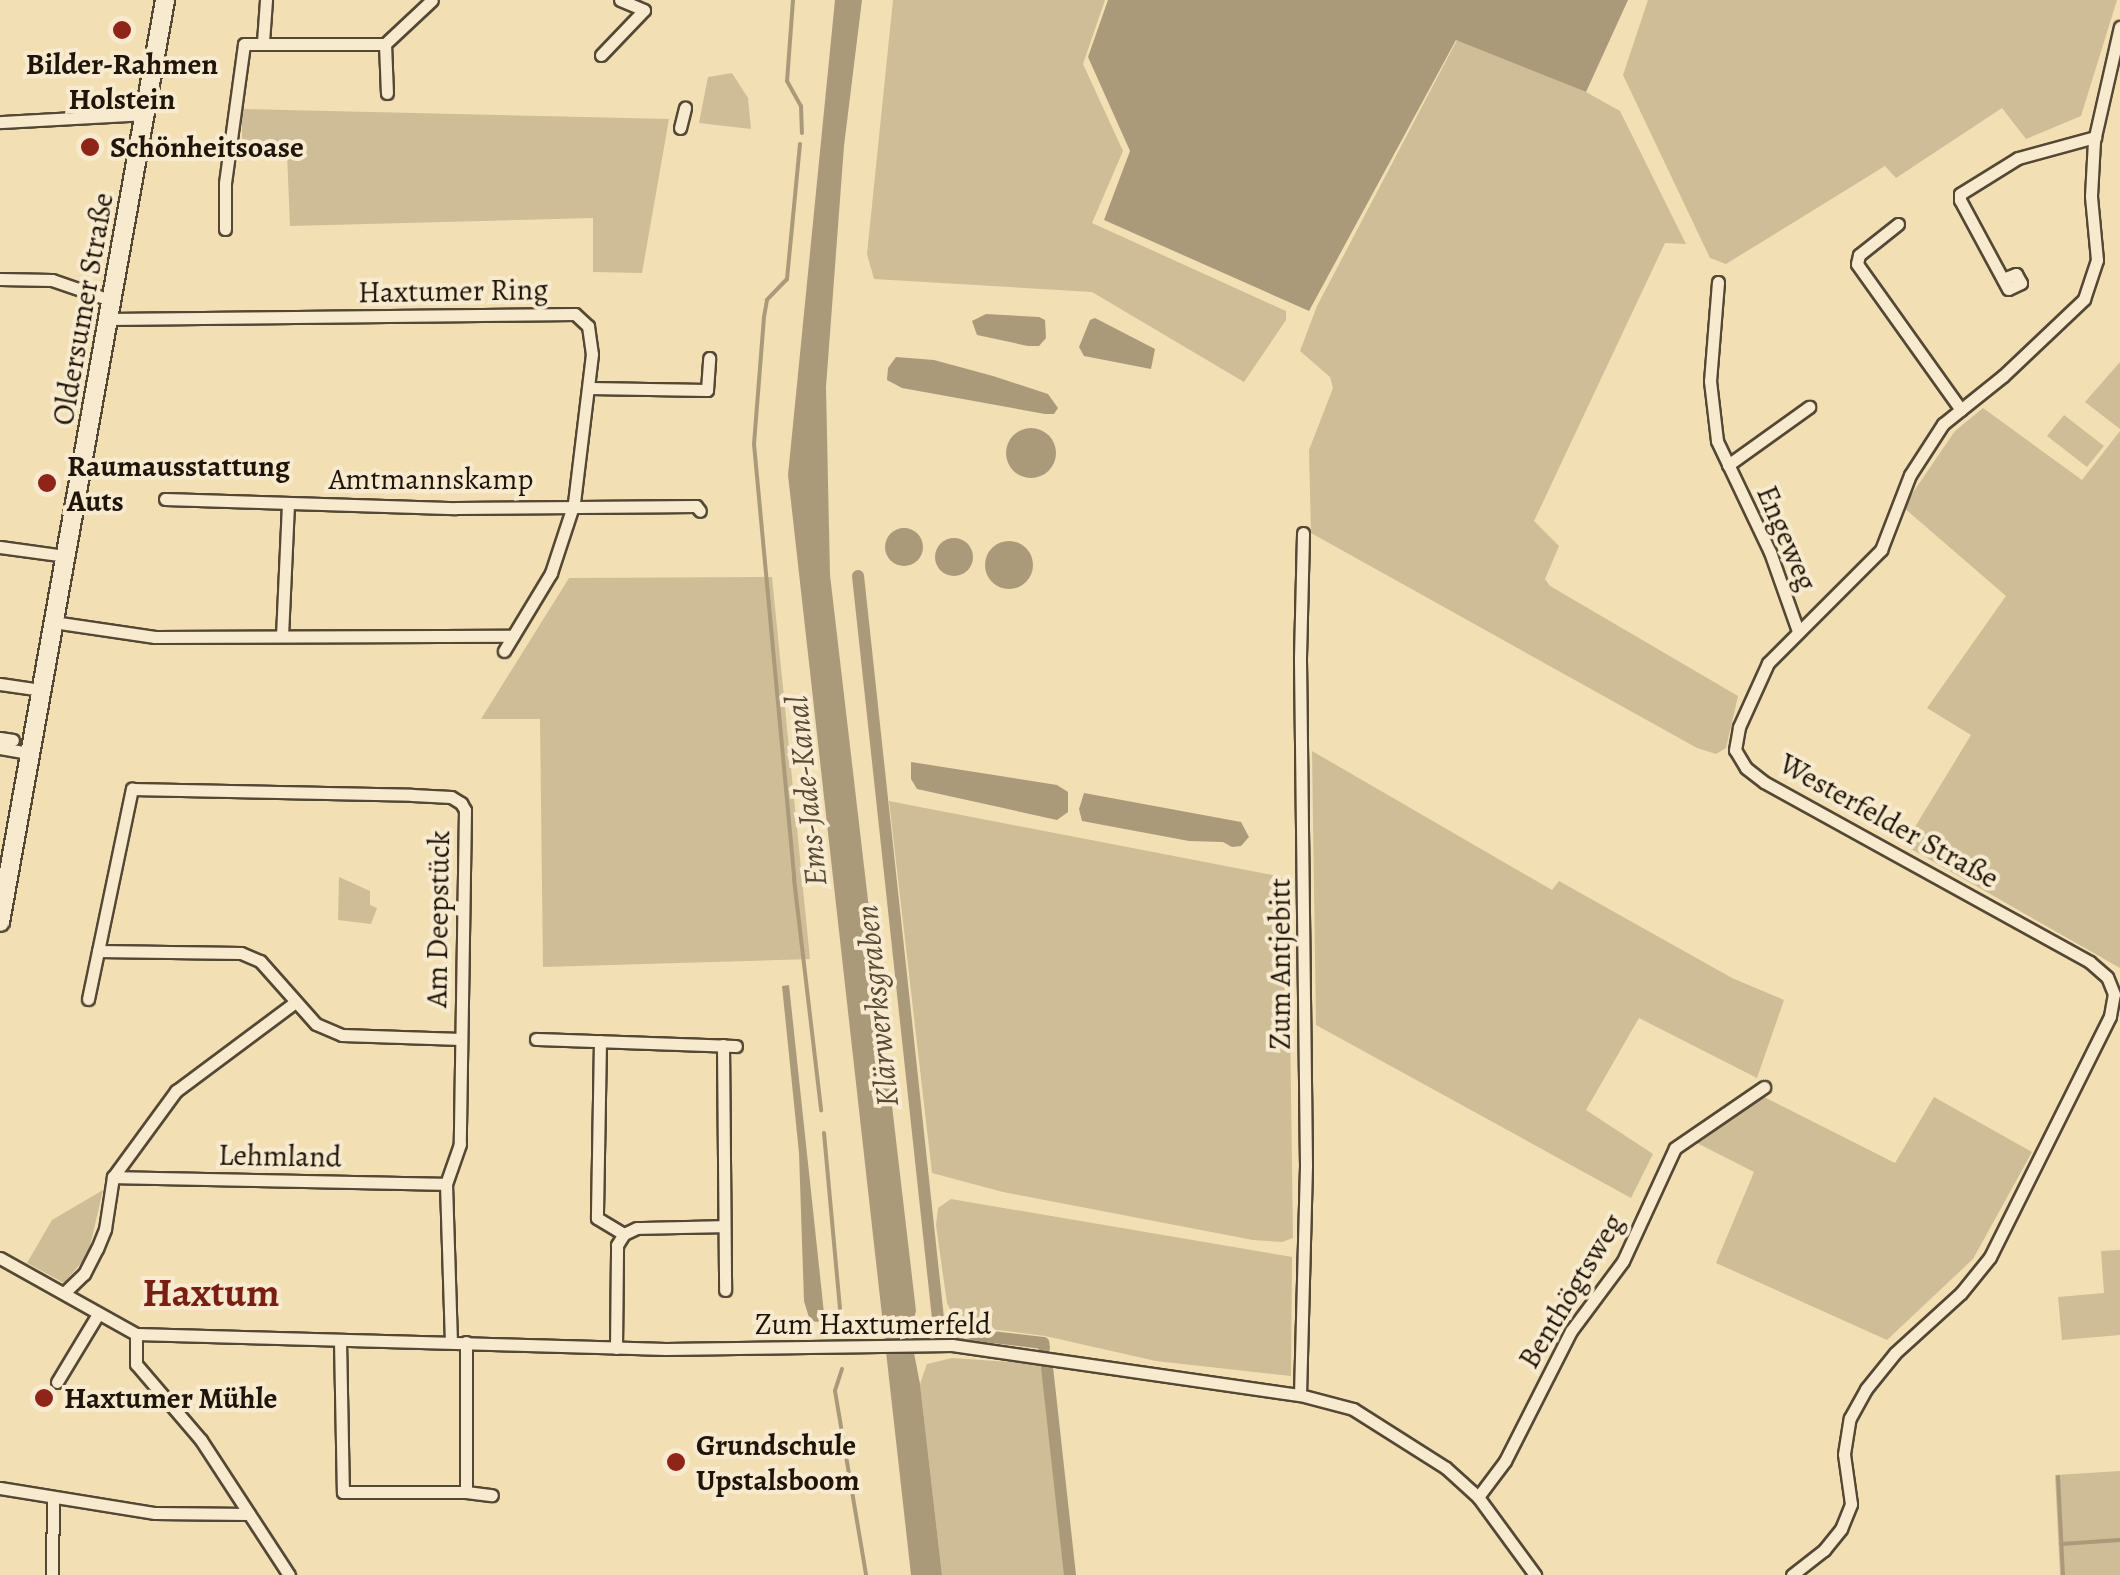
<!DOCTYPE html>
<html>
<head>
<meta charset="utf-8">
<style>
	body { margin:0 }
	#map { position:relative; width:2120px; height:1575px; overflow:hidden; background:#f2dfb4; font-family:Alegreya,serif }
	div>[style] { position:absolute }
	[style*='--x'] { left:calc(var(--x)*1px); top:calc(var(--y)*1px); width:calc(var(--w)*1px); rotate:calc(var(--a)*1deg) }
	.green>* { inset:0; background:#cebd97 }
	.water>* { inset:0; background:#ab9a7a }
	.round { border-radius:50% }
	.stream>* { height:4px; margin:-2px; padding:0 2px; transform-origin:2px; border-radius:2px; background:#ab9a7a }
	.canal>* { height:12px; margin:-6px; padding:0 6px; transform-origin:6px; border-radius:6px; background:#ab9a7a }
	.roads { filter:drop-shadow(2px 0 #544834) drop-shadow(-2px 0 #544834) drop-shadow(0 2px #544834) drop-shadow(0 -2px #544834) }
	.minor>* { height:11px; margin:-5.5px; padding:0 5.5px; transform-origin:5.5px; border-radius:5.5px; background:#f7eace }
	.secondary>* { height:18px; margin:-9px; padding:0 9px; transform-origin:9px; border-radius:9px; background:#f7eace }
	.dots>* { width:28px; height:28px; translate:-50% -50%; box-sizing:border-box; border:5px solid #f7eace; border-radius:50% }
	span { translate:-50% -50%; white-space:nowrap; text-align:center; line-height:1.15; -webkit-text-stroke:8px #f7eace; paint-order:stroke }
	.poi-label { font-size:30px; color:#20150a; font-weight:700 }
	.left { translate:0 -50%; text-align:left }
	.street-label { font-size:30px; color:#20150a }
	.water-label { font-size:32px; color:#584a37; font-style:italic }
	.district-label { font-size:40px; color:#7a1f14; font-weight:700 }
</style>
</head>
<body>
<div id="map">
	<div class="green">
		<i style="clip-path:polygon(893px 0,1105px 0,1083px 64px,1123px 151px,1092px 223px,1286px 311px,1286px 320px,1244px 382px,1092px 292px,874px 279px,867px 254px)"></i>
		<i style="clip-path:polygon(1648px 0,2117px 0,2081px 116px,2026px 139px,2002px 108px,1896px 178px,1885px 166px,1726px 264px,1710px 258px,1623px 75px)"></i>
		<i style="clip-path:polygon(1457px 40px,1586px 92px,1620px 111px,1686px 244px,1665px 243px,1534px 521px,1559px 546px,1545px 579px,1550px 586px,1738px 696px,1726px 748px,1716px 754px,1697px 748px,1311px 533px,1309px 450px,1333px 388px,1330px 377px,1300px 351px,1317px 306px)"></i>
		<i style="clip-path:polygon(732px 73px,748px 98px,751px 129px,699px 123px,708px 77px)"></i>
		<i style="clip-path:polygon(242px 109px,669px 119px,642px 273px,593px 272px,593px 218px,290px 226px,287px 154px,242px 152px)"></i>
		<i style="clip-path:polygon(2120px 362px,2120px 429px,2085px 402px)"></i>
		<i style="clip-path:polygon(1983px 408px,2082px 480px,2120px 431px,2120px 968px,1904px 845px,1971px 735px,1927px 708px,2006px 596px,1903px 507px,1955px 431px)"></i>
		<i style="clip-path:polygon(2064px 415px,2104px 446px,2087px 467px,2047px 436px)"></i>
		<i style="clip-path:polygon(772px 577px,810px 959px,543px 967px,540px 719px,481px 719px,569px 578px)"></i>
		<i style="clip-path:polygon(1312px 751px,1552px 890px,1559px 881px,1732px 978px,1784px 1000px,1757px 1078px,1639px 1018px,1586px 1110px,1653px 1154px,1631px 1198px,1316px 1025px)"></i>
		<i style="clip-path:polygon(889px 801px,1288px 878px,1293px 1238px,1282px 1242px,1253px 1240px,1003px 1192px,932px 1173px)"></i>
		<i style="clip-path:polygon(339px 877px,370px 891px,370px 905px,377px 908px,371px 924px,338px 920px)"></i>
		<i style="clip-path:polygon(1762px 1096px,1895px 1163px,1934px 1097px,2032px 1152px,1973px 1259px,1887px 1340px,1716px 1263px,1754px 1172px,1695px 1142px)"></i>
		<i style="clip-path:polygon(103px 1190px,88px 1255px,64px 1283px,27px 1263px,52px 1220px)"></i>
		<i style="clip-path:polygon(951px 1199px,1292px 1257px,1291px 1376px,1156px 1361px,1045px 1336px,967px 1326px,954px 1317px,947px 1303px,936px 1225px,938px 1208px)"></i>
		<i style="clip-path:polygon(2120px 1250px,2120px 1335px,2062px 1340px,2058px 1297px,2104px 1293px,2101px 1251px)"></i>
		<i style="clip-path:polygon(952px 1358px,1040px 1364px,1044px 1370px,1065px 1575px,942px 1575px,920px 1384px,927px 1364px)"></i>
		<i style="clip-path:polygon(2120px 1471px,2120px 1575px,2060px 1575px,2055px 1475px)"></i>
	</div>
	<div class="water">
		<i style="clip-path:polygon(835px 0,862px 0,844px 146px,826px 387px,830px 575px,916px 1311px,910px 1332px,920px 1384px,942px 1575px,911px 1575px,788px 475px)"></i>
		<i style="clip-path:polygon(1108px 0,1628px 0,1586px 92px,1456px 40px,1309px 311px,1104px 220px,1130px 151px,1088px 57px)"></i>
		<i style="clip-path:polygon(986px 314px,1039px 317px,1045px 320px,1046px 338px,1039px 346px,1028px 346px,977px 335px,972px 321px)"></i>
		<i style="clip-path:polygon(1095px 318px,1155px 349px,1151px 369px,1084px 356px,1079px 347px,1090px 320px)"></i>
		<i style="clip-path:polygon(896px 357px,934px 360px,993px 376px,1048px 394px,1058px 408px,1054px 414px,1045px 414px,902px 388px,887px 380px,888px 368px)"></i>
		<i class="round" style="left:1006px;top:428px;width:50px;height:50px"></i>
		<i class="round" style="left:885px;top:528px;width:38px;height:38px"></i>
		<i class="round" style="left:935px;top:538px;width:38px;height:38px"></i>
		<i class="round" style="left:985px;top:541px;width:48px;height:48px"></i>
		<i style="clip-path:polygon(911px 762px,1057px 785px,1068px 792px,1068px 812px,1057px 820px,917px 789px,911px 779px)"></i>
		<i style="clip-path:polygon(1084px 793px,1241px 822px,1249px 837px,1241px 846px,1232px 847px,1223px 842px,1189px 841px,1082px 821px,1079px 809px)"></i>
		<i style="clip-path:polygon(789px 985px,824px 1313px,818px 1322px,810px 1321px,804px 1301px,799px 1153px,782px 986px)"></i>
	</div>
	<div class="stream">
		<i style="--x:793;--y:0;--w:81;--a:94.2"></i>
		<i style="--x:787;--y:81;--w:29;--a:61"></i>
		<i style="--x:801;--y:106;--w:27;--a:88"></i>
		<i style="--x:800;--y:144;--w:136;--a:95.5"></i>
		<i style="--x:787;--y:279;--w:29;--a:134"></i>
		<i style="--x:767;--y:300;--w:17;--a:100"></i>
		<i style="--x:764;--y:317;--w:127;--a:94.5"></i>
		<i style="--x:754;--y:444;--w:437;--a:84.7"></i>
		<i style="--x:794;--y:879;--w:233;--a:83.3"></i>
		<i style="--x:824;--y:1133;--w:200;--a:84.8"></i>
		<i style="--x:842;--y:1369;--w:23;--a:108"></i>
		<i style="--x:835;--y:1391;--w:187;--a:80.4"></i>
		<i style="--x:2058;--y:1477;--w:98;--a:87.1"></i>
		<i style="--x:2061;--y:1544;--w:59;--a:-3.9"></i>
	</div>
	<div class="canal">
		<i style="--x:858;--y:576;--w:747;--a:83.85"></i>
		<i style="--x:938;--y:1319;--w:9;--a:63"></i>
		<i style="--x:942;--y:1327;--w:16;--a:22"></i>
		<i style="--x:957;--y:1333;--w:87;--a:6.6"></i>
		<i style="--x:1043;--y:1343;--w:5;--a:79"></i>
		<i style="--x:1047;--y:1367;--w:209;--a:83.7"></i>
	</div>
	<div class="roads">
		<div class="minor">
			<i style="--x:263;--y:42;--w:42;--a:-85.9"></i>
			<i style="--x:385;--y:44;--w:49;--a:87.7"></i>
			<i style="--x:601;--y:55;--w:62;--a:-46.3"></i>
			<i style="--x:644;--y:10;--w:26;--a:-157"></i>
			<i style="--x:0;--y:122;--w:146;--a:-3.1"></i>
			<i style="--x:680;--y:128;--w:21;--a:-76"></i>
			<i style="--x:1898;--y:224;--w:50;--a:141.5"></i>
			<i style="--x:1859;--y:255;--w:9;--a:103"></i>
			<i style="--x:1857;--y:264;--w:179;--a:54.5"></i>
			<i style="--x:225;--y:229;--w:46;--a:-90"></i>
			<i style="--x:225;--y:183;--w:140;--a:-82.2"></i>
			<i style="--x:244;--y:44;--w:141;--a:0"></i>
			<i style="--x:385;--y:44;--w:64;--a:-43.1"></i>
			<i style="--x:0;--y:279;--w:52;--a:1.1"></i>
			<i style="--x:52;--y:280;--w:65;--a:19"></i>
			<i style="--x:2003;--y:279;--w:14;--a:-21"></i>
			<i style="--x:2016;--y:274;--w:10;--a:61"></i>
			<i style="--x:2021;--y:283;--w:14;--a:155"></i>
			<i style="--x:2008;--y:289;--w:101;--a:-118.3"></i>
			<i style="--x:1960;--y:200;--w:6;--a:-90"></i>
			<i style="--x:1960;--y:194;--w:68;--a:-31.8"></i>
			<i style="--x:2018;--y:158;--w:80;--a:-15.3"></i>
			<i style="--x:1718;--y:282;--w:99;--a:94.6"></i>
			<i style="--x:1710;--y:381;--w:60;--a:83.3"></i>
			<i style="--x:1717;--y:441;--w:123;--a:64.5"></i>
			<i style="--x:1770;--y:552;--w:84;--a:70.5"></i>
			<i style="--x:109;--y:319;--w:466;--a:-0.6"></i>
			<i style="--x:575;--y:314;--w:18;--a:43"></i>
			<i style="--x:588;--y:326;--w:28;--a:82"></i>
			<i style="--x:592;--y:354;--w:150;--a:96.9"></i>
			<i style="--x:574;--y:503;--w:74;--a:108.2"></i>
			<i style="--x:551;--y:573;--w:91;--a:121.1"></i>
			<i style="--x:590;--y:388;--w:117;--a:1"></i>
			<i style="--x:707;--y:390;--w:32;--a:-86"></i>
			<i style="--x:1728;--y:465;--w:100;--a:-35.6"></i>
			<i style="--x:165;--y:499;--w:291;--a:1.8"></i>
			<i style="--x:456;--y:508;--w:240;--a:-0.5"></i>
			<i style="--x:696;--y:506;--w:6;--a:51"></i>
			<i style="--x:0;--y:547;--w:67;--a:7.8"></i>
			<i style="--x:53;--y:622;--w:103;--a:8.4"></i>
			<i style="--x:155;--y:637;--w:358;--a:-0.2"></i>
			<i style="--x:282;--y:636;--w:133;--a:-87.4"></i>
			<i style="--x:0;--y:684;--w:41;--a:8.3"></i>
			<i style="--x:0;--y:738;--w:13;--a:9"></i>
			<i style="--x:0;--y:748;--w:29;--a:10"></i>
			<i style="--x:98;--y:951;--w:143;--a:0.8"></i>
			<i style="--x:241;--y:953;--w:21;--a:23"></i>
			<i style="--x:260;--y:961;--w:84;--a:48.4"></i>
			<i style="--x:316;--y:1024;--w:28;--a:23"></i>
			<i style="--x:342;--y:1035;--w:119;--a:1.9"></i>
			<i style="--x:88;--y:999;--w:215;--a:-78.2"></i>
			<i style="--x:132;--y:789;--w:280;--a:1.2"></i>
			<i style="--x:412;--y:795;--w:39;--a:3"></i>
			<i style="--x:451;--y:797;--w:12;--a:31"></i>
			<i style="--x:461;--y:803;--w:8;--a:60"></i>
			<i style="--x:465;--y:810;--w:334;--a:90.9"></i>
			<i style="--x:460;--y:1144;--w:42;--a:109.3"></i>
			<i style="--x:446;--y:1184;--w:158;--a:88.2"></i>
			<i style="--x:536;--y:1039;--w:200;--a:2"></i>
			<i style="--x:600;--y:1041;--w:177;--a:91"></i>
			<i style="--x:597;--y:1218;--w:31;--a:31"></i>
			<i style="--x:723;--y:1045;--w:245;--a:89.5"></i>
			<i style="--x:113;--y:1177;--w:333;--a:1.2"></i>
			<i style="--x:0;--y:1258;--w:156;--a:29.2"></i>
			<i style="--x:136;--y:1334;--w:530;--a:1.62"></i>
			<i style="--x:666;--y:1349;--w:286;--a:-0.8"></i>
			<i style="--x:952;--y:1345;--w:352;--a:8.2"></i>
			<i style="--x:1300;--y:1395;--w:55;--a:14.8"></i>
			<i style="--x:1353;--y:1409;--w:110;--a:32.4"></i>
			<i style="--x:1446;--y:1468;--w:43;--a:42.2"></i>
			<i style="--x:1478;--y:1497;--w:97;--a:53.8"></i>
			<i style="--x:64;--y:1293;--w:28;--a:-44"></i>
			<i style="--x:84;--y:1274;--w:28;--a:-63"></i>
			<i style="--x:97;--y:1249;--w:22;--a:-68"></i>
			<i style="--x:105;--y:1229;--w:53;--a:-81.3"></i>
			<i style="--x:113;--y:1177;--w:107;--a:-53.8"></i>
			<i style="--x:176;--y:1091;--w:147;--a:-36.7"></i>
			<i style="--x:136;--y:1334;--w:30;--a:90"></i>
			<i style="--x:136;--y:1364;--w:100;--a:49.5"></i>
			<i style="--x:201;--y:1440;--w:161;--a:56.9"></i>
			<i style="--x:340;--y:1340;--w:152;--a:88.9"></i>
			<i style="--x:343;--y:1492;--w:123;--a:0"></i>
			<i style="--x:466;--y:1492;--w:150;--a:-90"></i>
			<i style="--x:616;--y:1348;--w:103;--a:-89.4"></i>
			<i style="--x:617;--y:1245;--w:13;--a:-58"></i>
			<i style="--x:624;--y:1234;--w:14;--a:-25"></i>
			<i style="--x:637;--y:1228;--w:87;--a:-1.3"></i>
			<i style="--x:57;--y:1382;--w:79;--a:-58.9"></i>
			<i style="--x:1300;--y:1395;--w:230;--a:-88.5"></i>
			<i style="--x:1306;--y:1165;--w:508;--a:-90.68"></i>
			<i style="--x:1300;--y:657;--w:124;--a:-88.6"></i>
			<i style="--x:0;--y:1488;--w:157;--a:9.2"></i>
			<i style="--x:155;--y:1513;--w:94;--a:0.6"></i>
			<i style="--x:466;--y:1492;--w:26;--a:7"></i>
			<i style="--x:1478;--y:1497;--w:45;--a:-53.1"></i>
			<i style="--x:1505;--y:1461;--w:146;--a:-63.1"></i>
			<i style="--x:1571;--y:1331;--w:87;--a:-53.4"></i>
			<i style="--x:1623;--y:1261;--w:124;--a:-65.3"></i>
			<i style="--x:1675;--y:1148;--w:108;--a:-34.4"></i>
			<i style="--x:52;--y:1575;--w:78;--a:-89.3"></i>
			<i style="--x:1792;--y:1575;--w:41;--a:-38"></i>
			<i style="--x:1824;--y:1550;--w:27;--a:-51"></i>
			<i style="--x:1841;--y:1529;--w:27;--a:-68"></i>
			<i style="--x:1851;--y:1504;--w:50;--a:-98"></i>
			<i style="--x:1844;--y:1454;--w:36;--a:-81"></i>
			<i style="--x:1850;--y:1418;--w:33;--a:-61"></i>
			<i style="--x:1866;--y:1389;--w:46;--a:-51.1"></i>
			<i style="--x:1895;--y:1353;--w:89;--a:-42.3"></i>
			<i style="--x:1961;--y:1293;--w:46;--a:-51.1"></i>
			<i style="--x:1990;--y:1257;--w:269;--a:-63.5"></i>
			<i style="--x:2110;--y:1016;--w:22;--a:-80"></i>
			<i style="--x:2114;--y:994;--w:18;--a:-112"></i>
			<i style="--x:2107;--y:977;--w:23;--a:-139"></i>
			<i style="--x:2090;--y:962;--w:372;--a:-151.1"></i>
			<i style="--x:1764;--y:782;--w:23;--a:-142"></i>
			<i style="--x:1746;--y:768;--w:21;--a:-121"></i>
			<i style="--x:1735;--y:750;--w:23;--a:-80"></i>
			<i style="--x:1739;--y:727;--w:70;--a:-65.6"></i>
			<i style="--x:1768;--y:663;--w:160;--a:-45"></i>
			<i style="--x:1881;--y:550;--w:80;--a:-68.9"></i>
			<i style="--x:1910;--y:475;--w:61;--a:-57.1"></i>
			<i style="--x:1943;--y:424;--w:77;--a:-38.7"></i>
			<i style="--x:2003;--y:376;--w:112;--a:-43.5"></i>
			<i style="--x:2084;--y:299;--w:41;--a:-71.6"></i>
			<i style="--x:2097;--y:260;--w:64;--a:-95.4"></i>
			<i style="--x:2091;--y:196;--w:55;--a:-86.9"></i>
			<i style="--x:2094;--y:141;--w:117;--a:-77.2"></i>
		</div>
		<div class="secondary">
			<i style="--x:0;--y:922;--w:937;--a:-79.85"></i>
		</div>
	</div>
	<div class="dots">
		<i style="left:122px;top:30px;background:#8f2418"></i>
		<i style="left:90px;top:147px;background:#8f2418"></i>
		<i style="left:47px;top:483px;background:#8f2418"></i>
		<i style="left:44px;top:1398px;background:#8f2418"></i>
		<i style="left:676px;top:1462px;background:#8f2418"></i>
	</div>
	<div class="poi-label">
		<span style="left:122px;top:81px">Bilder-Rahmen<br>Holstein</span>
		<span class="left" style="left:110px;top:147px">Schönheitsoase</span>
		<span class="left" style="left:67px;top:483px">Raumausstattung<br>Auts</span>
		<span class="left" style="left:64px;top:1398px">Haxtumer Mühle</span>
		<span class="left" style="left:696px;top:1462px">Grundschule<br>Upstalsboom</span>
	</div>
	<div class="street-label">
		<span style="left:453px;top:291px;rotate:-1deg">Haxtumer Ring</span>
		<span style="left:83px;top:309px;rotate:-80deg">Oldersumer Straße</span>
		<span style="left:431px;top:479px">Amtmannskamp</span>
		<span style="left:1787px;top:538px;rotate:67deg">Engeweg</span>
		<span style="left:1889px;top:821px;rotate:29deg">Westerfelder Straße</span>
		<span style="left:438px;top:919px;rotate:-89deg">Am Deepstück</span>
		<span style="left:1280px;top:964px;rotate:-90deg">Zum Antjebitt</span>
		<span style="left:280px;top:1156px;rotate:1deg">Lehmland</span>
		<span style="left:1571px;top:1291px;rotate:-59deg">Benthögtsweg</span>
		<span style="left:873px;top:1324px">Zum Haxtumerfeld</span>
	</div>
	<div class="water-label">
		<span style="left:806px;top:791px;rotate:-96deg">Ems-Jade-Kanal</span>
		<span style="left:877px;top:1006px;rotate:-96deg">Klärwerksgraben</span>
	</div>
	<div class="district-label">
		<span style="left:211px;top:1293px">Haxtum</span>
	</div>
</div>
</body>
</html>
